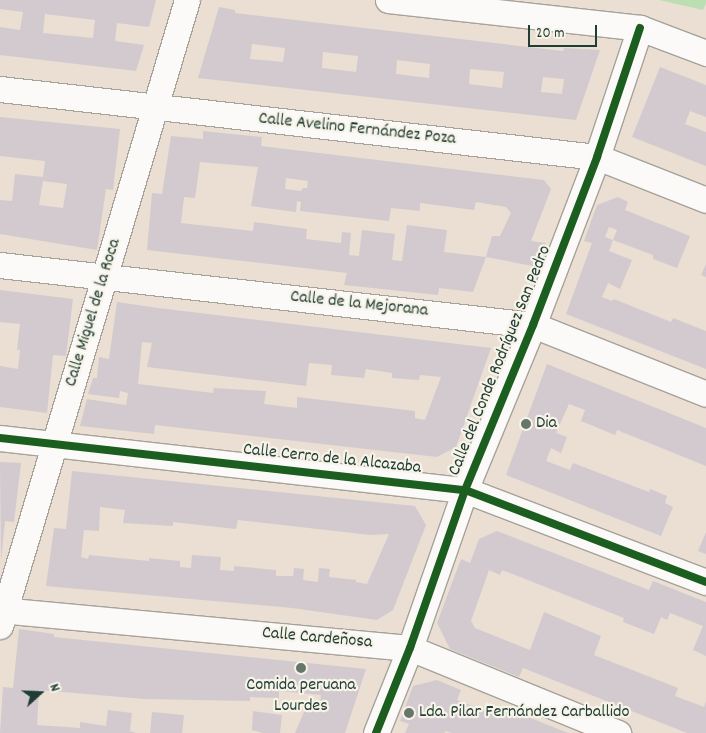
<!DOCTYPE html>
<html>
<head>
<meta charset="utf-8">
<style>
	body { margin:0 }
	#map { position:relative; width:706px; height:733px; overflow:hidden; background:#eadfd2; font-family:Dekko,sans-serif }
	div>[style] { position:absolute }
	[style*='--x'] { left:calc(var(--x)*1px); top:calc(var(--y)*1px); width:calc(var(--w)*1px); rotate:calc(var(--a)*1deg) }
	.green>* { inset:0; background:#bbdeb2 }
	.building>* { inset:0; background:#d2cacf }
	.roads { filter:drop-shadow(1px 0 #a5a29a) drop-shadow(-1px 0 #a5a29a) drop-shadow(0 1px #a5a29a) drop-shadow(0 -1px #a5a29a) }
	.minor>* { height:25px; margin:-12.5px; padding:0 12.5px; transform-origin:12.5px; border-radius:12.5px; background:#fcfaf8 }
	.cycleway>* { height:8px; margin:-4px; padding:0 4px; transform-origin:4px; border-radius:4px; background:#1b5e20 }
	.dots>* { width:14px; height:14px; translate:-50% -50%; box-sizing:border-box; border:2px solid #f7f3e8; border-radius:50% }
	span { translate:-50% -50%; white-space:nowrap; text-align:center; line-height:1.15; -webkit-text-stroke:4.5px #f7f3e8; paint-order:stroke }
	.street-label { font-size:18px; color:#1f3d34 }
	.poi-label { font-size:18px; color:#1f3d34 }
	.left { translate:0 -50%; text-align:left }
	.north { position:absolute; left:15px; top:668px; width:50px; height:50px; -webkit-text-stroke:4px #f7f3e8; paint-order:stroke; rotate:70deg; font-size:14px; font-weight:700; line-height:20px; text-align:center; color:#1f3d34 }
	.north::after { content:''; display:block; margin:auto; width:18px; height:22px; background:#1f3d34; clip-path:polygon(50% 0,100% 100%,50% 72%,0 100%) }
	.scale { position:absolute; left:528px; top:25px; width:69px; height:22px; box-sizing:border-box; border:2px solid #1f3d34; border-top:0; padding-left:6px; font-size:15px; line-height:18px; white-space:nowrap; color:#1f3d34; -webkit-text-stroke:4px #f7f3e8; paint-order:stroke }
</style>
</head>
<body>
<div id="map">
	<div class="green">
		<i style="clip-path:polygon(659px 0,706px 0,706px 3px,703px 10px)"></i>
	</div>
	<div class="building">
		<i style="clip-path:polygon(evenodd,0 0,156px 0,149px 27px,117px 23px,115px 41px,144px 45px,136px 71px,0 55px,0 27px,20px 30px,23px 12px,0 9px,0 0,45px 14px,95px 20px,93px 38px,43px 33px,45px 14px)"></i>
		<i style="clip-path:polygon(evenodd,219px 7px,235px 10px,235px 13px,563px 51px,564px 48px,600px 50px,576px 120px,198px 78px,219px 7px,252px 44px,285px 48px,283px 62px,250px 59px,252px 44px,219px 7px,323px 52px,358px 56px,356px 72px,322px 68px,323px 52px,219px 7px,397px 60px,430px 64px,429px 78px,396px 74px,397px 60px,219px 7px,470px 69px,504px 72px,502px 88px,469px 84px,470px 69px,219px 7px,543px 77px,564px 79px,562px 94px,541px 92px,543px 77px)"></i>
		<i style="clip-path:polygon(660px 67px,706px 85px,706px 117px,690px 111px,685px 124px,706px 132px,706px 166px,632px 137px)"></i>
		<i style="clip-path:polygon(evenodd,0 117px,120px 129px,113px 190px,106px 189px,97px 250px,0 234px,0 200px,12px 201px,15px 174px,43px 177px,45px 161px,0 156px,0 117px,43px 181px,67px 184px,63px 208px,39px 205px,43px 181px)"></i>
		<i style="clip-path:polygon(evenodd,203px 131px,262px 137px,261px 146px,544px 180px,551px 189px,531px 241px,546px 243px,538px 267px,486px 257px,492px 236px,500px 236px,511px 213px,506px 207px,476px 202px,474px 210px,420px 203px,420px 211px,391px 208px,389px 221px,300px 211px,301px 202px,297px 201px,296px 212px,251px 206px,258px 167px,200px 162px,195px 198px,184px 197px,181px 223px,253px 231px,254px 222px,307px 229px,306px 239px,341px 243px,342px 232px,351px 233px,349px 255px,359px 256px,362px 230px,395px 234px,392px 260px,402px 261px,407px 225px,447px 230px,444px 252px,486px 257px,473px 292px,439px 288px,438px 295px,344px 285px,347px 273px,147px 250px,152px 193px,162px 194px,171px 136px,203px 139px,203px 131px,286px 178px,308px 181px,307px 188px,303px 188px,301px 191px,285px 189px,286px 178px)"></i>
		<i style="clip-path:polygon(618px 197px,628px 202px,625px 210px,690px 236px,677px 268px,653px 259px,653px 255px,613px 240px,617px 230px,609px 227px,605px 237px,613px 240px,609px 251px,632px 260px,620px 289px,608px 283px,602px 297px,612px 301px,614px 299px,671px 322px,673px 318px,706px 331px,706px 369px,566px 314px,592px 243px,584px 241px,597px 205px)"></i>
		<i style="clip-path:polygon(706px 264px,706px 277px,701px 275px)"></i>
		<i style="clip-path:polygon(0 290px,73px 299px,66px 356px,53px 355px,47px 413px,0 407px,0 366px,18px 369px,20px 350px,17px 350px,20px 324px,0 322px)"></i>
		<i style="clip-path:polygon(evenodd,117px 302px,158px 308px,491px 348px,456px 447px,437px 457px,155px 425px,154px 434px,80px 426px,87px 399px,126px 405px,128px 393px,120px 391px,119px 398px,88px 394px,93px 378px,97px 378px,99px 357px,109px 359px,117px 302px,142px 342px,152px 343px,147px 367px,306px 386px,309px 363px,332px 365px,331px 375px,364px 378px,366px 369px,392px 373px,392px 378px,419px 380px,420px 375px,441px 377px,425px 420px,415px 418px,415px 411px,297px 397px,297px 408px,264px 404px,266px 391px,214px 388px,213px 393px,138px 384px,142px 342px)"></i>
		<i style="clip-path:polygon(547px 364px,706px 428px,706px 466px,617px 430px,615px 435px,581px 421px,585px 410px,569px 404px,560px 424px,556px 433px,567px 437px,561px 453px,551px 448px,546px 461px,570px 470px,573px 463px,649px 492px,650px 489px,667px 496px,665px 503px,673px 507px,661px 536px,506px 475px)"></i>
		<i style="clip-path:polygon(0 462px,21px 463px,14px 522px,5px 521px,1px 561px)"></i>
		<i style="clip-path:polygon(evenodd,72px 471px,415px 506px,426px 525px,393px 610px,377px 620px,292px 608px,46px 586px,54px 528px,66px 529px,72px 471px,100px 507px,125px 510px,123px 523px,173px 526px,173px 522px,236px 529px,238px 520px,370px 535px,389px 534px,367px 584px,356px 582px,356px 580px,329px 577px,330px 569px,319px 568px,318px 582px,303px 580px,304px 569px,294px 568px,293px 576px,276px 576px,276px 570px,234px 566px,234px 571px,220px 570px,221px 557px,192px 555px,191px 568px,180px 567px,180px 561px,149px 558px,149px 561px,89px 555px,88px 559px,81px 557px,84px 530px,99px 531px,100px 507px)"></i>
		<i style="clip-path:polygon(497px 531px,649px 590px,653px 581px,706px 602px,706px 656px,693px 650px,703px 626px,670px 613px,667px 620px,661px 617px,654px 634px,623px 622px,624px 618px,502px 570px,500px 575px,489px 570px,471px 621px,475px 628px,530px 650px,544px 612px,601px 636px,594px 655px,678px 688px,675px 696px,704px 707px,706px 701px,706px 733px,687px 733px,523px 668px,519px 677px,450px 649px,437px 623px,461px 559px,470px 563px,479px 539px)"></i>
		<i style="clip-path:polygon(706px 532px,706px 554px,698px 551px)"></i>
		<i style="clip-path:polygon(19px 629px,54px 634px,54px 637px,366px 669px,345px 733px,295px 733px,307px 705px,320px 706px,321px 695px,279px 691px,279px 698px,250px 697px,250px 701px,144px 699px,39px 690px,37px 725px,80px 728px,80px 722px,106px 726px,108px 710px,132px 713px,130px 731px,136px 733px,0 733px,3px 687px,13px 688px)"></i>
		<i style="clip-path:polygon(437px 680px,461px 690px,457px 700px,502px 717px,506px 708px,568px 733px,452px 733px,445px 731px,445px 733px,405px 733px,409px 724px,400px 721px,413px 686px)"></i>
		<i style="clip-path:polygon(253px 711px,282px 715px,280px 733px,263px 733px,252px 730px)"></i>
		<i style="clip-path:polygon(152px 712px,184px 715px,182px 733px,150px 733px)"></i>
	</div>
	<div class="roads">
		<div class="minor">
			<i style="--x:388;--y:0;--w:254;--a:6.3"></i>
			<i style="--x:640;--y:28;--w:71;--a:20.7"></i>
			<i style="--x:0;--y:89;--w:601;--a:6.5"></i>
			<i style="--x:597;--y:157;--w:117;--a:21.5"></i>
			<i style="--x:0;--y:265;--w:536;--a:6.42"></i>
			<i style="--x:533;--y:325;--w:186;--a:21.7"></i>
			<i style="--x:0;--y:438;--w:468;--a:6.4"></i>
			<i style="--x:465;--y:490;--w:258;--a:20.9"></i>
			<i style="--x:0;--y:610;--w:412;--a:5.3"></i>
			<i style="--x:410;--y:648;--w:225;--a:22.2"></i>
			<i style="--x:0;--y:626;--w:653;--a:-73.37"></i>
			<i style="--x:376;--y:733;--w:92;--a:-68.2"></i>
			<i style="--x:410;--y:648;--w:167;--a:-70.8"></i>
			<i style="--x:465;--y:490;--w:178;--a:-67.6"></i>
			<i style="--x:533;--y:325;--w:180;--a:-69.1"></i>
			<i style="--x:597;--y:157;--w:136;--a:-71.6"></i>
		</div>
	</div>
	<div class="cycleway">
		<i style="--x:0;--y:438;--w:468;--a:6.4"></i>
		<i style="--x:465;--y:490;--w:258;--a:20.9"></i>
		<i style="--x:376;--y:733;--w:92;--a:-68.2"></i>
		<i style="--x:410;--y:648;--w:167;--a:-70.8"></i>
		<i style="--x:465;--y:490;--w:178;--a:-67.6"></i>
		<i style="--x:533;--y:325;--w:180;--a:-69.1"></i>
		<i style="--x:597;--y:157;--w:136;--a:-71.6"></i>
	</div>
	<div class="dots">
		<i style="left:526px;top:424px;background:#66766b"></i>
		<i style="left:301px;top:668px;background:#66766b"></i>
		<i style="left:409px;top:713px;background:#66766b"></i>
	</div>
	<div class="street-label">
		<span style="left:357px;top:130px;rotate:6deg">Calle Avelino Fernández Poza</span>
		<span style="left:359px;top:305px;rotate:6deg">Calle de la Mejorana</span>
		<span style="left:94px;top:313px;rotate:-73deg">Calle Miguel de la Roca</span>
		<span style="left:501px;top:361px;rotate:-68deg">Calle del Conde Rodríguez San Pedro</span>
		<span style="left:332px;top:460px;rotate:6deg">Calle Cerro de la Alcazaba</span>
		<span style="left:317px;top:639px;rotate:5deg">Calle Cardeñosa</span>
	</div>
	<div class="poi-label">
		<span class="left" style="left:536px;top:424px">Dia</span>
		<span style="left:301px;top:697px">Comida peruana<br>Lourdes</span>
		<span class="left" style="left:419px;top:713px">Lda. Pilar Fernández Carballido</span>
	</div>
	<div class="north">N</div>
	<div class="scale">20 m</div>
</div>
</body>
</html>
